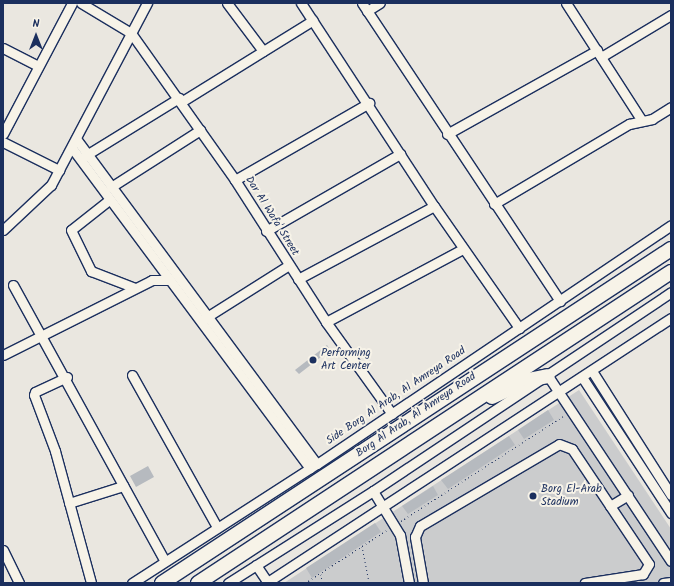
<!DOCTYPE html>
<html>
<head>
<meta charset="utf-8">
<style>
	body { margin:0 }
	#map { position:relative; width:674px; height:586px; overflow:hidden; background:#eae7e0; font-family:Kalam,sans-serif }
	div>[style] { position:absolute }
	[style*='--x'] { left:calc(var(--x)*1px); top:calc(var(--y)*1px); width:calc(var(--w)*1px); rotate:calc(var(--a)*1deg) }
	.green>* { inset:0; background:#cbcccd }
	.building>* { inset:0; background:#b6babf }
	.path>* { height:1px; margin-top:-0.5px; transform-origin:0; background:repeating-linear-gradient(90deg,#1b2f5e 0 1px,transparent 0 4px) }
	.roads { filter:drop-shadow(1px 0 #1b2f5e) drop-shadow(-1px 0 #1b2f5e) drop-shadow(0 1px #1b2f5e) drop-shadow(0 -1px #1b2f5e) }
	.minor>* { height:9px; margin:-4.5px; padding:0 4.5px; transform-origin:4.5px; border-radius:4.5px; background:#f7f3e8 }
	.highway>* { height:14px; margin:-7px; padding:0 7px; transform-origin:7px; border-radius:7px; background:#f7f3e8 }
	.dots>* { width:11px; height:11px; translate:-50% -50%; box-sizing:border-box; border:2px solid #f7f3e8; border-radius:50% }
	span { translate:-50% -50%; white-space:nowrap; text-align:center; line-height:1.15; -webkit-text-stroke:4px #f7f3e8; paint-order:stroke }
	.street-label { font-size:11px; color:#1b2f5e }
	.poi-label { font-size:11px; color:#1b2f5e }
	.left { translate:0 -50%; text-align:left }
	.frame { position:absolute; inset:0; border:4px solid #1b2f5e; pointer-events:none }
	.north { position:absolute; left:16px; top:16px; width:40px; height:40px; -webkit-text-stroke:3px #f7f3e8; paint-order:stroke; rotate:0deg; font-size:11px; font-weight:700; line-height:16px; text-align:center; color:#1b2f5e }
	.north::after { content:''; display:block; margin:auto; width:14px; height:18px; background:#1b2f5e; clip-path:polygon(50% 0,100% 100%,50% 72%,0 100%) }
</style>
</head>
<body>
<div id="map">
	<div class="green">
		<i style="clip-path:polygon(579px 390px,671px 529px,671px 583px,284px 583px)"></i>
	</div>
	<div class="building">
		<i style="clip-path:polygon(327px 345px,330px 350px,299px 374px,295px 370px)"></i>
		<i style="clip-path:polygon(548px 410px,554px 420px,524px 439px,518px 430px)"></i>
		<i style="clip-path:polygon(509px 436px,515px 445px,448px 489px,441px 480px)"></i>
		<i style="clip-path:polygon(148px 466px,154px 477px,136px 487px,130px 476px)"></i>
		<i style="clip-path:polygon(433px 486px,438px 495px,408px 514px,402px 506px)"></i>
		<i style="clip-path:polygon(375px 523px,381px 532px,312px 578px,306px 568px)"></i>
	</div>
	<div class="path">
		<i style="--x:401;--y:521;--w:195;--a:-32.9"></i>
		<i style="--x:362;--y:546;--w:38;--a:79"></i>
		<i style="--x:321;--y:574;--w:9;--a:84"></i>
		<i style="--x:305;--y:583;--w:98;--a:-32.9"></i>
	</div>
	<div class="roads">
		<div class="minor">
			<i style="--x:81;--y:3;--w:58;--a:31"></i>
			<i style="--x:131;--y:33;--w:180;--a:54.7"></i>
			<i style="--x:235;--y:180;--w:169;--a:57.3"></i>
			<i style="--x:326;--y:322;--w:113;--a:54.3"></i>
			<i style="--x:227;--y:3;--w:60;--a:53.1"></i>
			<i style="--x:301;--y:3;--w:243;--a:56.8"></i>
			<i style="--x:434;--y:206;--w:149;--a:55.1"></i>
			<i style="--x:362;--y:3;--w:358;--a:56.4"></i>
			<i style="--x:566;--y:3;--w:140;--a:57.2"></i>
			<i style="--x:367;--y:11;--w:15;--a:-32"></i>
			<i style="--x:3;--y:48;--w:39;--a:27"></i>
			<i style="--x:601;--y:57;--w:82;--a:-31"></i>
			<i style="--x:181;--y:102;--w:155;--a:-31.8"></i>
			<i style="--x:3;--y:134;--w:148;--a:-62.2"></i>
			<i style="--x:447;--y:134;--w:172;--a:-29.2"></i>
			<i style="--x:77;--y:140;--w:403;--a:53.5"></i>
			<i style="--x:3;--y:142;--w:63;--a:26.6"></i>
			<i style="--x:72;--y:148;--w:399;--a:53.4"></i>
			<i style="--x:83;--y:157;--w:113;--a:-31.6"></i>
			<i style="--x:235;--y:180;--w:155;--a:-29.9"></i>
			<i style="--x:111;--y:187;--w:106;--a:-32.6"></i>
			<i style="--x:109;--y:200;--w:48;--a:141.7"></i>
			<i style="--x:71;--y:230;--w:46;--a:64"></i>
			<i style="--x:91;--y:271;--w:47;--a:21.1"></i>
			<i style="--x:494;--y:204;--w:157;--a:-30.7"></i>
			<i style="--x:629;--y:124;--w:24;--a:-12"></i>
			<i style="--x:652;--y:119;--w:22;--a:-32"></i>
			<i style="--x:3;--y:230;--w:66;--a:-43.2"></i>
			<i style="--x:51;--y:185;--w:206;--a:-62.2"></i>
			<i style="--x:266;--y:231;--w:155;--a:-29.9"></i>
			<i style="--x:298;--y:279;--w:154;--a:-28.2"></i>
			<i style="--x:13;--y:285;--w:315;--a:61.2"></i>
			<i style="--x:202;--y:320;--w:103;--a:-32.3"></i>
			<i style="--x:326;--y:322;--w:155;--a:-28.1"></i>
			<i style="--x:3;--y:355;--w:167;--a:-26.7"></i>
			<i style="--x:152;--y:280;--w:18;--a:0"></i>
			<i style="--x:592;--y:371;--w:147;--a:57.5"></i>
			<i style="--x:132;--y:375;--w:174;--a:60.8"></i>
			<i style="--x:548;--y:376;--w:222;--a:56.4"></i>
			<i style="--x:67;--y:377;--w:35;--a:155"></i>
			<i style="--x:35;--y:392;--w:3;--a:108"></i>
			<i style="--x:34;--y:395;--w:60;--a:69.4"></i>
			<i style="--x:55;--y:451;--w:137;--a:74.7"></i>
			<i style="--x:582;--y:377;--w:163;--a:56.8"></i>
			<i style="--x:373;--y:491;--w:52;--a:58.5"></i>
			<i style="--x:400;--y:535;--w:49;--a:79.4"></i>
			<i style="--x:69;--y:503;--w:57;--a:-17.5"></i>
			<i style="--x:610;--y:506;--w:21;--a:-31"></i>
			<i style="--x:3;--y:550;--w:37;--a:64"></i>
			<i style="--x:256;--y:565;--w:22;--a:56"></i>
			<i style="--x:132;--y:583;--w:220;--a:-32.8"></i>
			<i style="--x:317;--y:464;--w:427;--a:-34"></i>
			<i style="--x:228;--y:583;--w:172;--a:-32.4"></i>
			<i style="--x:373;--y:491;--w:358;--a:-33.7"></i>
			<i style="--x:266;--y:583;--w:484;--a:-33.2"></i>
			<i style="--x:423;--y:583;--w:47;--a:-99.9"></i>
			<i style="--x:415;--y:537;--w:12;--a:-66"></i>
			<i style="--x:420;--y:526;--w:161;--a:-30.5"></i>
			<i style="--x:559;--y:444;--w:14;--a:21"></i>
			<i style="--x:572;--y:449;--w:138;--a:56.2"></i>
			<i style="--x:649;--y:564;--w:12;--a:121"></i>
			<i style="--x:643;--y:574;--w:59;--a:171.2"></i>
			<i style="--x:663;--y:583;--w:8;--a:-7"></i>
		</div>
		<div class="highway">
			<i style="--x:492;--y:397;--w:40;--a:-25"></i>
			<i style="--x:528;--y:380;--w:20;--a:-11"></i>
			<i style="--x:162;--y:583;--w:609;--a:-33.27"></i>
			<i style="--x:198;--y:583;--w:566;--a:-33.33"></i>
		</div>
	</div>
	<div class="dots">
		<i style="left:313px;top:360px;background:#1b2f5e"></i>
		<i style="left:533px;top:496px;background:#1b2f5e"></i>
	</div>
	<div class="street-label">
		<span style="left:272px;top:216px;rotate:58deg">Dar Al Wafa' Street</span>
		<span style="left:396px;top:396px;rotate:-34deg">Side Borg Al Arab, Al Amreya Road</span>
		<span style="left:416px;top:415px;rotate:-34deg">Borg Al Arab, Al Amreya Road</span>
	</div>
	<div class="poi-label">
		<span class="left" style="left:321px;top:360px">Performing<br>Art Center</span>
		<span class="left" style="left:541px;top:496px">Borg El-Arab<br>Stadium</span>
	</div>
	<div class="frame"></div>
	<div class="north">N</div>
</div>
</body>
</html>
